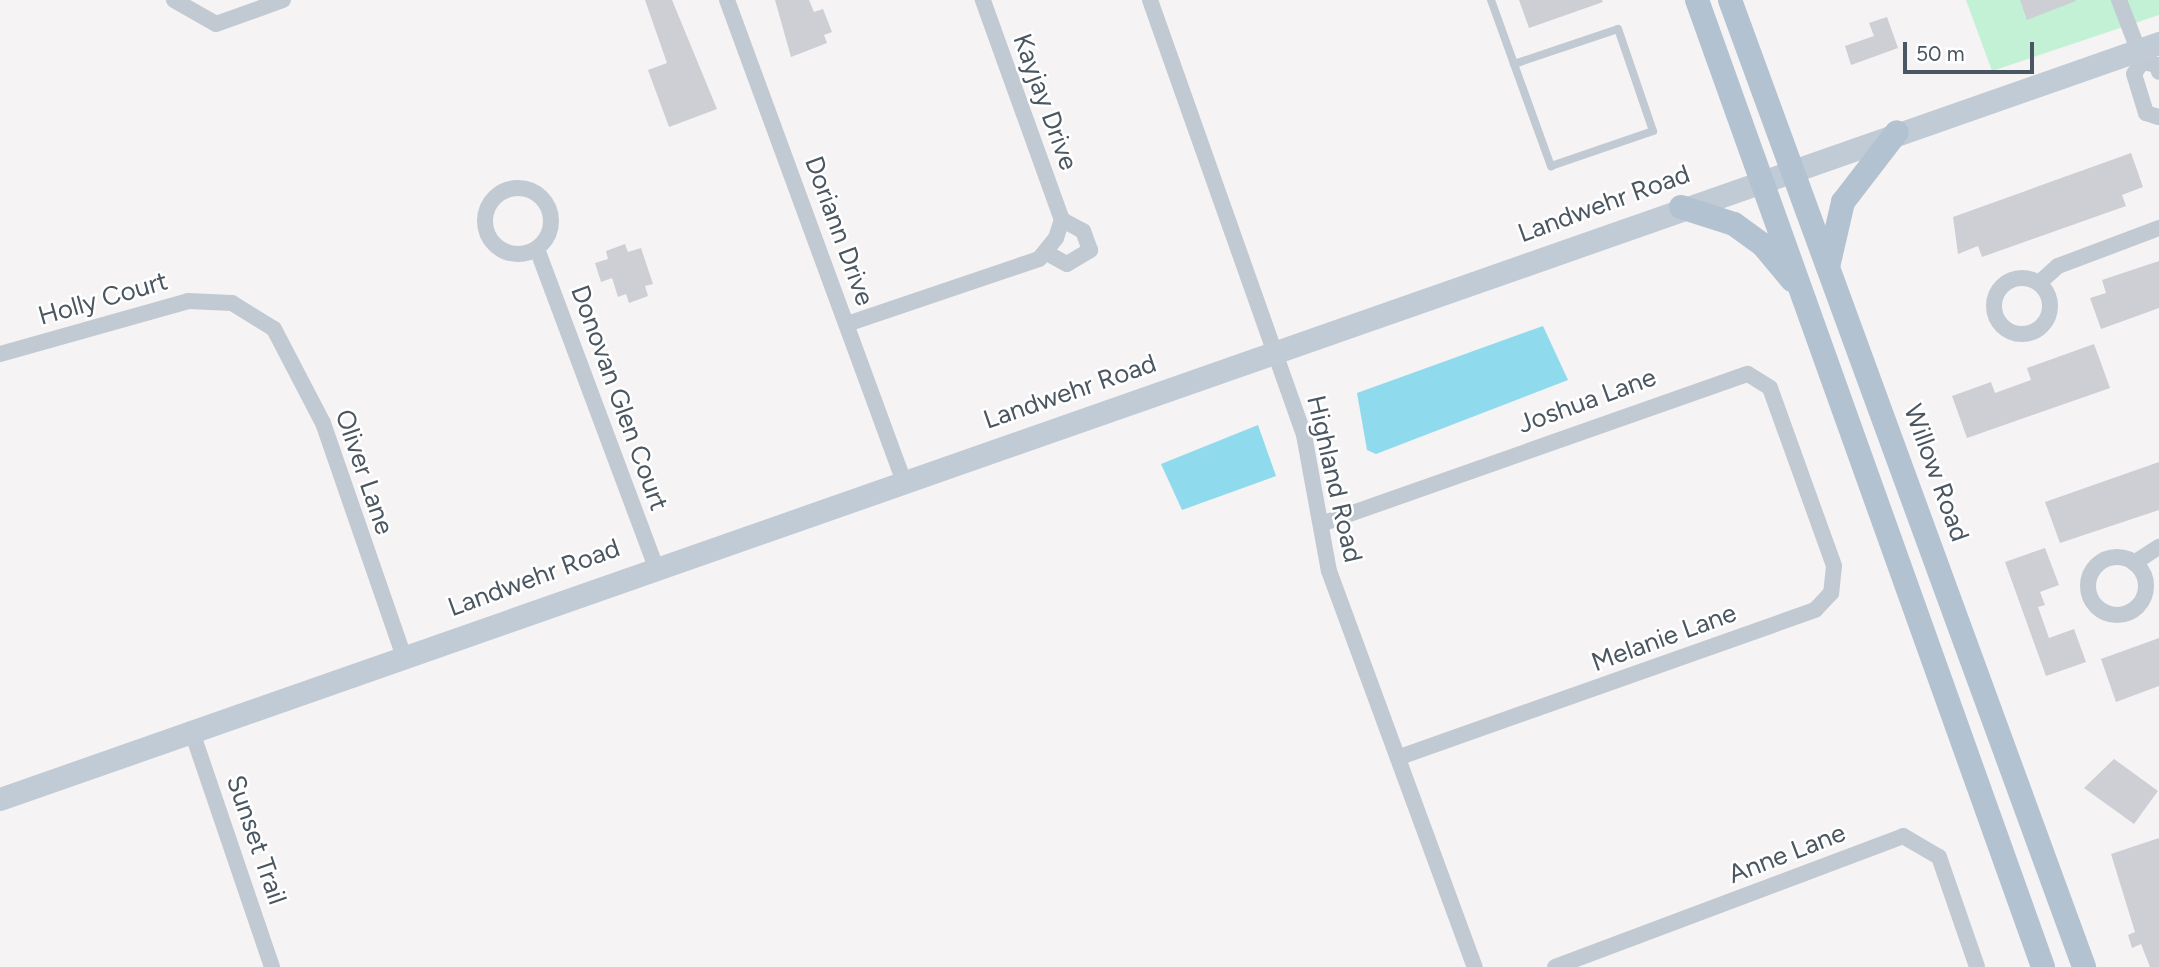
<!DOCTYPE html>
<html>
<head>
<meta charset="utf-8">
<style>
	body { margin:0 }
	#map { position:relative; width:2159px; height:967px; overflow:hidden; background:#f5f3f3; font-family:Figtree,sans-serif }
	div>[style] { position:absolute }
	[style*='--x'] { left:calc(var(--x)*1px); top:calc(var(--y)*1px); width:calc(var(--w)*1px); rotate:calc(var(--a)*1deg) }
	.green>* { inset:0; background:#c3f1d5 }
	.water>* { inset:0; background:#90daee }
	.building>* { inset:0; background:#cdcfd5 }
	.service>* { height:8px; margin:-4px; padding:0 4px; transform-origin:4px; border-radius:4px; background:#c1cad2 }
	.minor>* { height:16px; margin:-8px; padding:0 8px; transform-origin:8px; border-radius:8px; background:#c1cad2 }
	.minor>.ring { margin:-8px; padding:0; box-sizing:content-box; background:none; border:16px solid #c1cad2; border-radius:50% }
	.secondary>* { height:23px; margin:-11.5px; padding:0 11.5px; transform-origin:11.5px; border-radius:11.5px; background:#c1cbd6 }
	.primary>* { height:24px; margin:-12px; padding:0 12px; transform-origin:12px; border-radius:12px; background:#b3c2d1 }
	span { translate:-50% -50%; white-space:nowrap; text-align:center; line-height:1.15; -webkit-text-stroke:5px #fff; paint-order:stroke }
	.street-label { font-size:26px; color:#4a5661 }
	.scale { position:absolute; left:1903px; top:42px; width:131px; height:32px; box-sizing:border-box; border:4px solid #4a5661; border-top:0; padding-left:9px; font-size:21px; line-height:24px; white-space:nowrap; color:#4a5661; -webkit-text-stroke:5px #fff; paint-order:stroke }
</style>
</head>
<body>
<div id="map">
	<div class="green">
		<i style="clip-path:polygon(1966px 0,2159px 0,2159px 15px,1992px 71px)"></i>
	</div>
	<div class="water">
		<i style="clip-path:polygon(1543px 326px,1568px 380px,1376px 454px,1367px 450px,1357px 393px)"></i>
		<i style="clip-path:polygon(1258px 425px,1276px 476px,1182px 510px,1161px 464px)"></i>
	</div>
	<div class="building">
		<i style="clip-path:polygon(645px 0,672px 0,717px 109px,669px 127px,648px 70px,667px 63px)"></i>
		<i style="clip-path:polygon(775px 0,809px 0,814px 12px,823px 9px,832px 32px,824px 35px,827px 43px,791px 57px)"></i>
		<i style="clip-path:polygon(1519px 0,1602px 0,1603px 2px,1529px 28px)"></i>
		<i style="clip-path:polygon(2020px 0,2076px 0,2076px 1px,2027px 20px)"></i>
		<i style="clip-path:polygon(1887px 17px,1898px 48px,1851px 65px,1845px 46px,1874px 36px,1869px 23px)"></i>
		<i style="clip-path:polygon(2131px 153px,2143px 187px,2122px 195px,2126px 206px,1982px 257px,1978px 246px,1958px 254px,1953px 217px)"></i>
		<i style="clip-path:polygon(625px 244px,628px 252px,641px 248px,653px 284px,645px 286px,648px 296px,629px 303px,626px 294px,618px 297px,612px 278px,601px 282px,595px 263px,608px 259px,606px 251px)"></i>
		<i style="clip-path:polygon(2159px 261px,2159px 308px,2101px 329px,2090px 298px,2106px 293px,2102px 280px)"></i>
		<i style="clip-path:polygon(2094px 344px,2110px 388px,1967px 438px,1952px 396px,1991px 382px,1995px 393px,2031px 380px,2027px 368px)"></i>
		<i style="clip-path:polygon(2159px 462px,2159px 510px,2060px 543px,2045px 502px)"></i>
		<i style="clip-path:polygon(2045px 548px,2059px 585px,2040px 592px,2045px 605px,2038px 607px,2049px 638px,2074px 629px,2086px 662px,2046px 676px,2005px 562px)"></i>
		<i style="clip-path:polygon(2159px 638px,2159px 686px,2116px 702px,2101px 659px)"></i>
		<i style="clip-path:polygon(2114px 759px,2158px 791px,2134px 824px,2084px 788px)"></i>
		<i style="clip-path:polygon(2159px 838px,2159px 967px,2150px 967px,2141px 944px,2132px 948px,2128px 935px,2135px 932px,2111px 854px)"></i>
	</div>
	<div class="service">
		<i style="--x:1491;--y:0;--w:68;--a:70.2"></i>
		<i style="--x:1514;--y:64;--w:109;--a:70.1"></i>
		<i style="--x:1551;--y:166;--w:108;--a:-18.9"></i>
		<i style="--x:1653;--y:131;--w:108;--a:-108.9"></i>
		<i style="--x:1618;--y:29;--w:110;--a:161.4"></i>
	</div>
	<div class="minor">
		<i style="--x:174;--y:0;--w:48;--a:29.7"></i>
		<i style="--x:216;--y:24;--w:71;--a:-19.7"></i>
		<i style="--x:727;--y:0;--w:510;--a:69.83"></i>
		<i style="--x:1150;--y:0;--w:461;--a:70.5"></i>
		<i style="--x:1304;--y:435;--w:138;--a:79.6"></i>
		<i style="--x:1329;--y:571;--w:422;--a:69.8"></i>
		<i style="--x:2119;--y:0;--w:64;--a:69"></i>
		<i style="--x:2142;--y:62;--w:14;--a:124"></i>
		<i style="--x:2134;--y:74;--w:41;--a:72.9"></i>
		<i style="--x:2146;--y:113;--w:13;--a:18"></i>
		<i style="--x:2142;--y:62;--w:15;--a:11"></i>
		<i style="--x:2157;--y:65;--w:7;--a:74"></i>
		<i class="ring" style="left:485px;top:188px;width:50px;height:50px"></i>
		<i style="--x:537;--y:249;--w:336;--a:69.5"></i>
		<i style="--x:1045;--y:252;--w:25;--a:29"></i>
		<i style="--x:1067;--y:264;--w:27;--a:-31"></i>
		<i style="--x:1090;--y:250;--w:20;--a:-110"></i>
		<i style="--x:1083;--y:231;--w:24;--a:-152"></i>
		<i class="ring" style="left:1994px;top:278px;width:40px;height:40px"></i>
		<i style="--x:2039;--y:283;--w:25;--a:-42"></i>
		<i style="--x:2058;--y:266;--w:108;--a:-20.6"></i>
		<i style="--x:847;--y:324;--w:203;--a:-18.7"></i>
		<i style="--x:1039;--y:259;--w:27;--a:-51"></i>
		<i style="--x:1056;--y:238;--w:19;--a:-72"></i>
		<i style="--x:1062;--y:220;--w:234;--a:-109.8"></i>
		<i style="--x:0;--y:354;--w:195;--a:-15.7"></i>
		<i style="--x:188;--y:301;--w:44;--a:2.6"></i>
		<i style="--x:232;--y:303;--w:49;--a:31.8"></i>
		<i style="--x:274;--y:329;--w:106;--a:62.5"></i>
		<i style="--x:323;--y:423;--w:244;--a:70.9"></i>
		<i style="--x:1324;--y:523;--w:449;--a:-19.4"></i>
		<i style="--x:1748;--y:374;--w:26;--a:32"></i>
		<i style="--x:1770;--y:388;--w:189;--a:70.2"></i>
		<i style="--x:1834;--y:566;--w:27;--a:96"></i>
		<i style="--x:1831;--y:593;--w:23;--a:133"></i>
		<i style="--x:1815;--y:610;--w:439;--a:160.5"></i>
		<i class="ring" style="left:2088px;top:557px;width:42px;height:42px"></i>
		<i style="--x:2134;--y:563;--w:30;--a:-33"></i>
		<i style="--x:191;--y:729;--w:251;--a:71.2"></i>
		<i style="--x:1555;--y:967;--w:372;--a:-20.6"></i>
		<i style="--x:1903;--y:836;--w:42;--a:30.3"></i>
		<i style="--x:1939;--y:857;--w:116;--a:70.9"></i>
	</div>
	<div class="secondary">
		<i style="--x:0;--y:799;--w:2288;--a:-19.3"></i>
	</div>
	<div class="primary">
		<i style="--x:1697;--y:0;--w:1027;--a:70.31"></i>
		<i style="--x:1730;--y:0;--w:1030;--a:69.89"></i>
		<i style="--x:1681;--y:207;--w:56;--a:17.8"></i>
		<i style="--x:1734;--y:224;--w:34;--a:36"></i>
		<i style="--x:1762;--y:244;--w:47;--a:50.2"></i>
		<i style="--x:1828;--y:267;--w:67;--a:-77"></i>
		<i style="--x:1843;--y:202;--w:88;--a:-52.4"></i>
	</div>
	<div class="street-label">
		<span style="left:1045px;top:102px;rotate:70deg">Kayjay Drive</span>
		<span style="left:1604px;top:204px;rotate:-20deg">Landwehr Road</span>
		<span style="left:839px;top:231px;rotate:70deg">Doriann Drive</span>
		<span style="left:103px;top:299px;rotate:-16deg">Holly Court</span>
		<span style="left:1070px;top:392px;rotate:-19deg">Landwehr Road</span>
		<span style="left:619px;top:398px;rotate:70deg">Donovan Glen Court</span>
		<span style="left:1587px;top:401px;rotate:-20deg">Joshua Lane</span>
		<span style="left:364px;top:472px;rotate:71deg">Oliver Lane</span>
		<span style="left:1936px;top:473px;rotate:70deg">Willow Road</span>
		<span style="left:1334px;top:479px;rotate:77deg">Highland Road</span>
		<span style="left:534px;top:578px;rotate:-20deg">Landwehr Road</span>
		<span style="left:1664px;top:638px;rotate:-20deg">Melanie Lane</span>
		<span style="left:256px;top:840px;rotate:71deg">Sunset Trail</span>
		<span style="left:1787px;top:854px;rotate:-21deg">Anne Lane</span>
	</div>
	<div class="scale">50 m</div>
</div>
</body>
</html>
